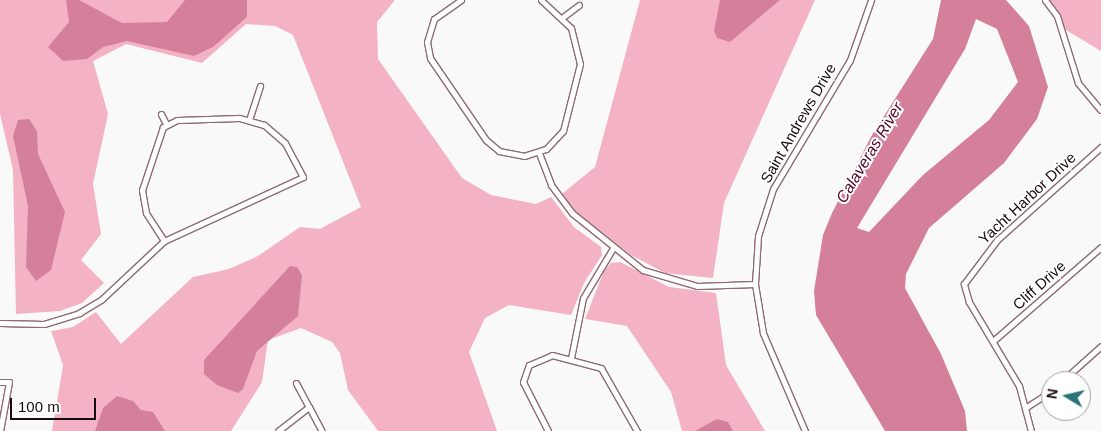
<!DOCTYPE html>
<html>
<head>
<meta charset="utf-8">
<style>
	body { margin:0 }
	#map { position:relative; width:1101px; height:431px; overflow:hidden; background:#f9f9f9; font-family:Helvetica,sans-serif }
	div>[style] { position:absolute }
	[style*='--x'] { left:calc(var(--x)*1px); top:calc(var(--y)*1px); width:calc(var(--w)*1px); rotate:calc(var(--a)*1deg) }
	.green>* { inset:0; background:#f4b2c5 }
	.water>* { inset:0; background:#d5809b }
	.roads { filter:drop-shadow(1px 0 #8d6a74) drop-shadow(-1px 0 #8d6a74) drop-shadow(0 1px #8d6a74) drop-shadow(0 -1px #8d6a74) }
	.street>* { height:5px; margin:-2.5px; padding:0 2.5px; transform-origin:2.5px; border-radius:2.5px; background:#fff }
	span { translate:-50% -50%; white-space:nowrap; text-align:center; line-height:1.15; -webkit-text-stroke:4px #fff; paint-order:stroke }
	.street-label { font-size:15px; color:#190c10 }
	.water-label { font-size:16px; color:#530529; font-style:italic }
	.north { position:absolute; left:1041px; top:371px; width:50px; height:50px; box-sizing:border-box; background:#fff; border:1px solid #a39e9f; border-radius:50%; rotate:279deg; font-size:14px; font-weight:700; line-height:20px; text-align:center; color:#190c10 }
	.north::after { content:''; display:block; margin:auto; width:18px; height:22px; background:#2a7478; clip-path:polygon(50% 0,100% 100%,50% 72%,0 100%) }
	.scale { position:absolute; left:10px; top:398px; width:86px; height:22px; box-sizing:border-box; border:2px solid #190c10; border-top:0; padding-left:6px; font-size:15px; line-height:18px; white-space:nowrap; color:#190c10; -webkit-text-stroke:4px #fff; paint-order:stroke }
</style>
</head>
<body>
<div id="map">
	<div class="green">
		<i style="clip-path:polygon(0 0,395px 0,377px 22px,378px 59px,462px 178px,491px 195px,536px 204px,551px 197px,574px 227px,601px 247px,602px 255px,584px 283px,571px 315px,509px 305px,485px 318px,469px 352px,497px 431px,378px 431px,348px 390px,340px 353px,332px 342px,301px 328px,268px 340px,262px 382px,231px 431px,52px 431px,63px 365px,51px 331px,73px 327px,96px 312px,121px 344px,193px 277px,229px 269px,258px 256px,300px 227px,320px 229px,361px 207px,293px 35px,275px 26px,246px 24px,202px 63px,126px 44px,93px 61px,108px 114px,93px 184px,101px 234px,81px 260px,104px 283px,82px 303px,60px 311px,16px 314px,13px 170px,0 114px)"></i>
		<i style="clip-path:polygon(640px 0,815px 0,724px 203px,713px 278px,665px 273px,631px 255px,575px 211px,562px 194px,595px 167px)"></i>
		<i style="clip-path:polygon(1043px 0,1101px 0,1101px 51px,1061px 27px)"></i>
		<i style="clip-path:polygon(620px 262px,669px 287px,716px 293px,726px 365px,765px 431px,682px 431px,671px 392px,627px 326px,585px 319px,604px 271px,611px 263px)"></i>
	</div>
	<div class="water">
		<i style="clip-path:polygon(66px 0,79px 0,122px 23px,167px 22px,185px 0,247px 0,247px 17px,213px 47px,194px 56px,127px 41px,103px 47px,87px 59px,63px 61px,48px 47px,69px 22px)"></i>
		<i style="clip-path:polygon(720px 0,780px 0,730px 42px,717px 38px,714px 31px)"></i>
		<i style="clip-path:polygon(evenodd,941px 0,1006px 0,1029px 26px,1048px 87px,1037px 119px,1004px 163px,929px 228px,906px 274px,905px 288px,941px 354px,965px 411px,967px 431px,885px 431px,816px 315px,814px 291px,823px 235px,832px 213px,872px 135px,933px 39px,941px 0,976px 19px,997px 29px,1018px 82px,989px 120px,923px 175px,869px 232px,857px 228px,965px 49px,976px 19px)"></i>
		<i style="clip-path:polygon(29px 119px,37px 131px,38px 154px,65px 212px,51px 270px,36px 281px,26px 267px,28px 206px,13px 136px,18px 120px)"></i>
		<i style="clip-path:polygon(290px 266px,297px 267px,302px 275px,298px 316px,257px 351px,243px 389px,238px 393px,217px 385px,204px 374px,204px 360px)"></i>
		<i style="clip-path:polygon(117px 396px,133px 401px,141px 410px,153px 412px,165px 431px,95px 431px,103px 408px)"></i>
		<i style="clip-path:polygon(717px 419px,728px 422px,733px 431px,695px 431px)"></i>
	</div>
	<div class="roads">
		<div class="street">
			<i style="--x:461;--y:0;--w:33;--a:145"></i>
			<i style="--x:434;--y:19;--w:24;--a:107"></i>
			<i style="--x:427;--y:42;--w:16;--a:79"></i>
			<i style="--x:430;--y:58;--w:99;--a:55.7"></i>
			<i style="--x:486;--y:140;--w:17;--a:40"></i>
			<i style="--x:499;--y:151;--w:25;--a:11"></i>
			<i style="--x:524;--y:156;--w:23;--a:-18"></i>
			<i style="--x:546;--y:149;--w:25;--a:-47"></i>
			<i style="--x:563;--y:131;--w:69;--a:-75.8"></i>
			<i style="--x:580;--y:64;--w:37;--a:-104"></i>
			<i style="--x:571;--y:28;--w:41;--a:-137"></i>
			<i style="--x:1045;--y:0;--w:20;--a:53"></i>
			<i style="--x:1057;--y:16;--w:70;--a:72.6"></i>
			<i style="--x:1078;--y:83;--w:35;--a:50"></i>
			<i style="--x:563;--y:17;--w:20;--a:-37"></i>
			<i style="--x:161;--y:114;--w:11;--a:63"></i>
			<i style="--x:249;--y:120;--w:36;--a:-72"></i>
			<i style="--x:539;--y:153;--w:34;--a:69"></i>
			<i style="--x:551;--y:185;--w:35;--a:53"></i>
			<i style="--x:572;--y:213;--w:91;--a:38.8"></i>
			<i style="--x:643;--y:270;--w:56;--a:16.5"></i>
			<i style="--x:697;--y:286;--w:58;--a:-2"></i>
			<i style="--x:0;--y:323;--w:44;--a:1.3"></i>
			<i style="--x:44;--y:324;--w:37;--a:-17"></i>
			<i style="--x:79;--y:313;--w:27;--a:-31"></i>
			<i style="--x:102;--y:299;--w:85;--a:-43.1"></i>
			<i style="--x:164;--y:241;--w:153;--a:-24.7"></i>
			<i style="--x:303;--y:177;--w:38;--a:-118"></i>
			<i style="--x:285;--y:143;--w:28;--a:-139"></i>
			<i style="--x:264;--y:125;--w:26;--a:-164"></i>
			<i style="--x:239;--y:118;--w:62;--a:178.2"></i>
			<i style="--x:177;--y:120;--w:16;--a:153"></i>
			<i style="--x:163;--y:127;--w:66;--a:108.4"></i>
			<i style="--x:142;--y:190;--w:23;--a:80"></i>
			<i style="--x:146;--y:213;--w:33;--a:57"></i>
			<i style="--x:993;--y:341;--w:143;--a:-41"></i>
			<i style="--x:571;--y:358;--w:61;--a:-78.7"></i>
			<i style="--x:583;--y:298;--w:58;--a:-59"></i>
			<i style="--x:1062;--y:381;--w:52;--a:-41.9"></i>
			<i style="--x:0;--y:382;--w:9;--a:0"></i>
			<i style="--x:9;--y:382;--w:50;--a:100.4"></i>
			<i style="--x:296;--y:383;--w:27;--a:62"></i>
			<i style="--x:1025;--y:408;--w:31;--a:-33"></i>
			<i style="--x:278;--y:431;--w:39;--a:-38"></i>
			<i style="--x:309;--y:407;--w:27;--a:62"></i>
			<i style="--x:548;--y:431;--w:55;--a:-117"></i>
			<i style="--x:523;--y:382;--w:18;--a:-71"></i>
			<i style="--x:529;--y:365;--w:25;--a:-23"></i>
			<i style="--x:552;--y:355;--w:51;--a:14.9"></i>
			<i style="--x:601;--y:368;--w:73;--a:60.3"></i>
			<i style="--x:805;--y:431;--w:107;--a:-113.2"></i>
			<i style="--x:763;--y:333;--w:50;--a:-99.3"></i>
			<i style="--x:755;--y:284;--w:48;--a:-86.4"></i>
			<i style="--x:758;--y:236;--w:49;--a:-72.3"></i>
			<i style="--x:773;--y:189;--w:150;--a:-59.2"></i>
			<i style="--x:850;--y:60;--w:64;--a:-70.7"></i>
			<i style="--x:1031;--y:431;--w:47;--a:-104.9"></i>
			<i style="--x:1019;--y:386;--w:98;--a:-120.8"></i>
			<i style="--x:969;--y:302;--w:19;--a:-106"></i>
			<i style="--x:964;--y:284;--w:55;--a:-53.1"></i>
			<i style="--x:997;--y:240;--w:140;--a:-41.8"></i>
		</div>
	</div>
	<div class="street-label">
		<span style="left:798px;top:123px;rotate:-60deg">Saint Andrews Drive</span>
		<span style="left:1027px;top:198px;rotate:-43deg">Yacht Harbor Drive</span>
		<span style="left:1039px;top:285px;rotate:-42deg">Cliff Drive</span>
	</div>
	<div class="water-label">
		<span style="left:870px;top:153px;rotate:-59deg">Calaveras River</span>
	</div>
	<div class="north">N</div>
	<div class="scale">100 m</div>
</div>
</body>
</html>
